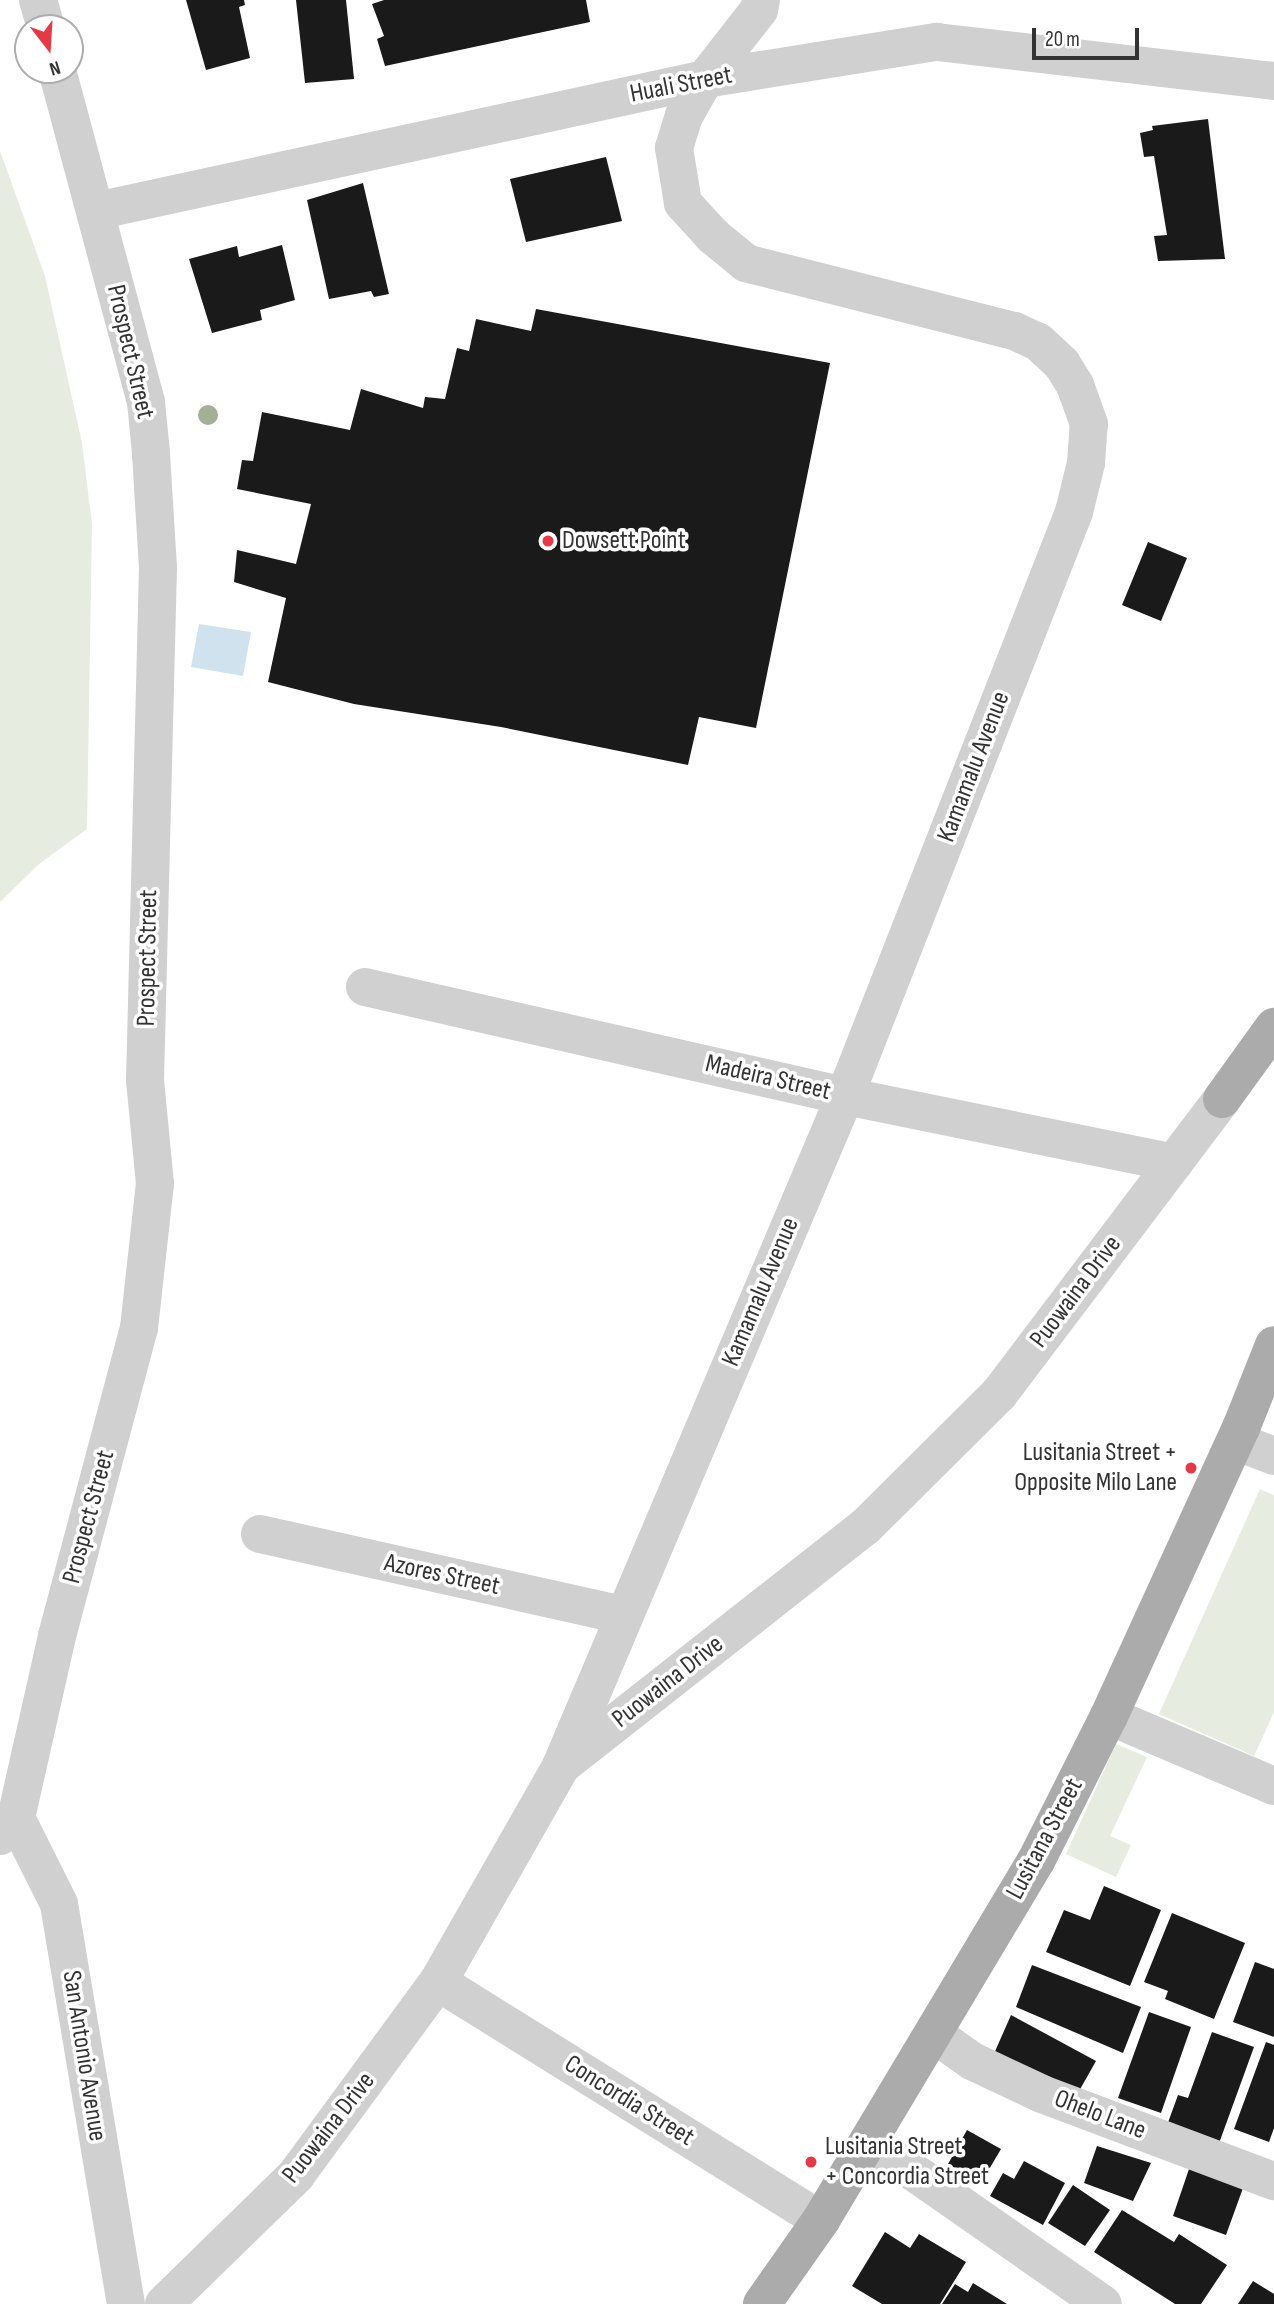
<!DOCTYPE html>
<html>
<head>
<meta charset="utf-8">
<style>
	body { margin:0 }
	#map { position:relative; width:1274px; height:2304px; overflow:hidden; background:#fff; font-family:"Sofia Sans Condensed",sans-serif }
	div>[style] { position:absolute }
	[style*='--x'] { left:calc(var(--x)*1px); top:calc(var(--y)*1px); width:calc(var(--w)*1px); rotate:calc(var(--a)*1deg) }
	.green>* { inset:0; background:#e6ecdf }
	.water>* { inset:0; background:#cfe2ee }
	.building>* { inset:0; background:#1a1a1a }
	.minor>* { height:38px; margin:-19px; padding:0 19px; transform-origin:19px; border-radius:19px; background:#d0d0d0 }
	.major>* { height:38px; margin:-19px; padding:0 19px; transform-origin:19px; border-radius:19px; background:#ababab }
	.trees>* { width:20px; height:20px; margin:-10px; border-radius:50%; background:#a2b095 }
	.dots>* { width:19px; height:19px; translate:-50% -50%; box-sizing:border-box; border:4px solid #fff; border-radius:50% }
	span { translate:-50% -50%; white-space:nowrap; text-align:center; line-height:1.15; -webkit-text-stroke:7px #fff; paint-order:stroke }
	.street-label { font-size:26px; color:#333 }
	.poi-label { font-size:26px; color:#333 }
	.left { translate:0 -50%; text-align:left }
	.right { translate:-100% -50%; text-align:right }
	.north { position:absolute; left:14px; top:14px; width:70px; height:70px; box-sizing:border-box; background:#fff; border:2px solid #adadad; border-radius:50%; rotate:163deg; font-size:19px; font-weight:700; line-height:28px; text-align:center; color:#333 }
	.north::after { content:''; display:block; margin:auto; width:24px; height:32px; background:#e63946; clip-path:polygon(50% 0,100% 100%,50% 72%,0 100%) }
	.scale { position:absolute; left:1032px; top:28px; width:107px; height:32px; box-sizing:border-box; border:4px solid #333; border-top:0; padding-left:9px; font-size:21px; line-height:24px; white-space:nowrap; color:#333; -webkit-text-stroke:5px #fff; paint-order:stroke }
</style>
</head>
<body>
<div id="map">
	<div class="green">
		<i style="clip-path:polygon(0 151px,45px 276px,82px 443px,92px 524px,87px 829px,39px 864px,0 902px)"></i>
		<i style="clip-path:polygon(1260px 1489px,1274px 1495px,1274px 1712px,1254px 1756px,1159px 1714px)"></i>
		<i style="clip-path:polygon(1116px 1744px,1147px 1757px,1110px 1836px,1131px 1845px,1116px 1877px,1066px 1854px)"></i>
	</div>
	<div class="water">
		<i style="clip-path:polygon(199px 624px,251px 632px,243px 676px,191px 667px)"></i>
	</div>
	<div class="building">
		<i style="clip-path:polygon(186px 0,244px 0,245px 5px,239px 7px,250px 58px,206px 70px)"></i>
		<i style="clip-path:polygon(296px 0,346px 0,354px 79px,305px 83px)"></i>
		<i style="clip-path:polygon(384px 0,586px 0,590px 22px,385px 66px,377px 39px,384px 36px,372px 4px)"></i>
		<i style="clip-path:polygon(1208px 119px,1225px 259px,1158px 261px,1154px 236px,1167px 235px,1154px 156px,1144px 157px,1140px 133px,1153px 130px,1152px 126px)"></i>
		<i style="clip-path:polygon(606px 157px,622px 221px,526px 242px,510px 179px)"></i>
		<i style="clip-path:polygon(363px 183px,389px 294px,374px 297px,371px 291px,329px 299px,307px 200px)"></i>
		<i style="clip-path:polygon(282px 245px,295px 300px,260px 310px,262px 320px,212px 333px,189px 259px,237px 246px,239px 257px)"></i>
		<i style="clip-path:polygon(536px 309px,830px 363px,756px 728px,699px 717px,688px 765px,501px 727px,354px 704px,268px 682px,286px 598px,234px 582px,237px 550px,296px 564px,311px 504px,237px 489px,242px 460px,253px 461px,262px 412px,350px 430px,361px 389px,423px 408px,425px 397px,445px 399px,457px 348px,469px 351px,476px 319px,531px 331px)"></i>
		<i style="clip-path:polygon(1148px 542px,1187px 558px,1161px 621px,1122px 605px)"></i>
		<i style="clip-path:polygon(1104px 1886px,1161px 1910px,1130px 1986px,1046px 1952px,1064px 1910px,1090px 1920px)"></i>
		<i style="clip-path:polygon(1172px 1913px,1245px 1943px,1214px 2019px,1165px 1999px,1168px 1991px,1144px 1982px)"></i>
		<i style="clip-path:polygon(1255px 1962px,1274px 1969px,1274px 2037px,1233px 2022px)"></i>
		<i style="clip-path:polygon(1032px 1965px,1141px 2007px,1123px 2053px,1016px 2007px)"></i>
		<i style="clip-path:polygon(1149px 2012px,1191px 2027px,1161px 2113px,1118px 2098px)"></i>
		<i style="clip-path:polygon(1011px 2015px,1096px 2061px,1074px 2100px,993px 2056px)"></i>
		<i style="clip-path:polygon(1212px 2032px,1254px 2047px,1218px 2146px,1166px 2128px,1178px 2095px,1188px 2098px)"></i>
		<i style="clip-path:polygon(1266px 2042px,1274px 2045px,1274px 2128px,1269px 2142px,1234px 2129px)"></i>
		<i style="clip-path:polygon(967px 2130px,1001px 2149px,981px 2183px,948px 2164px)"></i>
		<i style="clip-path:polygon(1097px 2146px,1151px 2163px,1133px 2201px,1084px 2183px)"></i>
		<i style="clip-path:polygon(1024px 2161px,1065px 2183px,1043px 2225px,990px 2196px,1003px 2173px,1014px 2179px)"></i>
		<i style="clip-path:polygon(1189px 2169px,1243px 2188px,1226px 2235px,1173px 2216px)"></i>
		<i style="clip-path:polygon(1073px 2185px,1110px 2210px,1085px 2246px,1048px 2223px)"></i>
		<i style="clip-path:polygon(1122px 2210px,1174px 2242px,1179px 2234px,1227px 2265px,1201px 2304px,1175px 2304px,1094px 2252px)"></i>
		<i style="clip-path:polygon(885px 2232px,910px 2248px,919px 2234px,966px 2262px,940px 2304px,882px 2304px,852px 2286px)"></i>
		<i style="clip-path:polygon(1253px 2281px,1274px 2294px,1274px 2304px,1238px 2304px)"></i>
		<i style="clip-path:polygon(973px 2283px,1007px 2304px,942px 2304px,955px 2284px,968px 2292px)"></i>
	</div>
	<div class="minor">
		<i style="--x:38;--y:0;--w:29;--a:74"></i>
		<i style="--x:96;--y:211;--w:623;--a:-12.23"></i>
		<i style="--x:705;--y:79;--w:235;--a:-9.1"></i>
		<i style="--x:937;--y:42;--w:339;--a:6.6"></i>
		<i style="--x:365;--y:987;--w:492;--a:12.8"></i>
		<i style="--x:845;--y:1096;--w:336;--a:11.5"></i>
		<i style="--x:1235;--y:1441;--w:42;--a:21"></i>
		<i style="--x:260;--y:1534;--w:372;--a:12.6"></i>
		<i style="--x:1109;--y:1716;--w:179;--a:23"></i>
		<i style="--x:561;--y:1766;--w:728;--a:-67.03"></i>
		<i style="--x:845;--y:1096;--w:627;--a:-68.59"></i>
		<i style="--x:1074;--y:512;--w:50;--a:-76.2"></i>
		<i style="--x:1086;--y:463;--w:39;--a:-86"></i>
		<i style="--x:1089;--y:424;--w:41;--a:-109.7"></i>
		<i style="--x:1075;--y:385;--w:25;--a:-122"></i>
		<i style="--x:1062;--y:364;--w:33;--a:-137"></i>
		<i style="--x:1038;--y:342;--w:26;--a:-155"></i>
		<i style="--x:1014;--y:331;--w:276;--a:-165.8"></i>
		<i style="--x:746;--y:263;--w:43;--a:-140.7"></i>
		<i style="--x:713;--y:236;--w:45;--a:-132.3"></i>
		<i style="--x:683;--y:203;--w:56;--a:-99.3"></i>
		<i style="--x:674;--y:148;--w:34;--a:-73"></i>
		<i style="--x:684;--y:116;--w:43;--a:-60.4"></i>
		<i style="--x:705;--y:79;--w:88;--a:-52"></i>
		<i style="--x:759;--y:10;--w:10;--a:-79"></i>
		<i style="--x:16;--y:1818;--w:96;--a:63.4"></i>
		<i style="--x:59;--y:1904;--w:406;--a:80.5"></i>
		<i style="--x:0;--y:1836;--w:24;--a:-48"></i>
		<i style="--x:16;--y:1818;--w:187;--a:-77.3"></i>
		<i style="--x:57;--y:1636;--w:319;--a:-75.1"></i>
		<i style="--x:139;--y:1328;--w:145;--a:-83.7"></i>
		<i style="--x:155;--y:1184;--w:103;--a:-95.5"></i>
		<i style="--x:145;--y:1081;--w:513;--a:-88.55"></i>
		<i style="--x:158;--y:568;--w:115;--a:-93.5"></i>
		<i style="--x:151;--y:453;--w:51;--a:-95.6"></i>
		<i style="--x:146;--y:402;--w:344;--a:-105"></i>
		<i style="--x:438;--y:1982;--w:451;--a:31.9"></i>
		<i style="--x:934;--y:2034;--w:47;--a:35.4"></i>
		<i style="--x:972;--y:2061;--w:77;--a:25.2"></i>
		<i style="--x:1042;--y:2094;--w:248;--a:20.6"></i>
		<i style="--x:869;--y:2141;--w:285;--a:34.9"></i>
		<i style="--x:164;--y:2304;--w:185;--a:-44.3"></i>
		<i style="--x:296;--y:2175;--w:240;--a:-53.7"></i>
		<i style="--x:438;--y:1982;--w:249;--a:-60.3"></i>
		<i style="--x:561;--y:1766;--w:387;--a:-38.2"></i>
		<i style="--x:865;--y:1527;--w:189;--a:-44.8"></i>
		<i style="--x:999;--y:1394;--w:370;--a:-52.9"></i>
	</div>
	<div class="major">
		<i style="--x:1222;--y:1099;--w:89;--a:-54.2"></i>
		<i style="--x:762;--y:2304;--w:103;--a:-54.9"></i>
		<i style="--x:821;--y:2220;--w:418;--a:-59.1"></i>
		<i style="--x:1036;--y:1861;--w:162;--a:-63.3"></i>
		<i style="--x:1109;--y:1716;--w:317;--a:-65.4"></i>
		<i style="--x:1241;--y:1428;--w:89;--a:-68.3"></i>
	</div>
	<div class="trees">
		<i style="left:208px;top:415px"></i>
	</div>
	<div class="dots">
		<i style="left:548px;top:541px;background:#e63946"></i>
		<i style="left:1191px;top:1468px;background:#e63946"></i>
		<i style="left:811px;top:2162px;background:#e63946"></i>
	</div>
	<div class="street-label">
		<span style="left:681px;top:85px;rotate:-11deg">Huali Street</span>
		<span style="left:130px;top:352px;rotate:77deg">Prospect Street</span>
		<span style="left:974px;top:767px;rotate:-69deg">Kamamalu Avenue</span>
		<span style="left:148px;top:958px;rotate:-89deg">Prospect Street</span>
		<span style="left:768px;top:1078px;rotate:13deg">Madeira Street</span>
		<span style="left:761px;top:1292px;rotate:-67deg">Kamamalu Avenue</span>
		<span style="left:1076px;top:1292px;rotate:-53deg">Puowaina Drive</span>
		<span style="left:89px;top:1517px;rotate:-75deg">Prospect Street</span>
		<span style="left:442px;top:1575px;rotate:12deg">Azores Street</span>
		<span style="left:668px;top:1682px;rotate:-38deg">Puowaina Drive</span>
		<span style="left:1045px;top:1839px;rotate:-62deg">Lusitana Street</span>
		<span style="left:84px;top:2056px;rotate:81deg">San Antonio Avenue</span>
		<span style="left:629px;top:2101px;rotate:32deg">Concordia Street</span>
		<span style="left:1100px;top:2115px;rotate:21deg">Ohelo Lane</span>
		<span style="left:329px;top:2128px;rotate:-52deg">Puowaina Drive</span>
	</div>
	<div class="poi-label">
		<span class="left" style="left:562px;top:541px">Dowsett Point</span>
		<span class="right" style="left:1177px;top:1468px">Lusitania Street +<br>Opposite Milo Lane</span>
		<span class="left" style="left:825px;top:2162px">Lusitania Street<br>+ Concordia Street</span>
	</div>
	<div class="north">N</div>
	<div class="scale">20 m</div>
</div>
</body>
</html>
